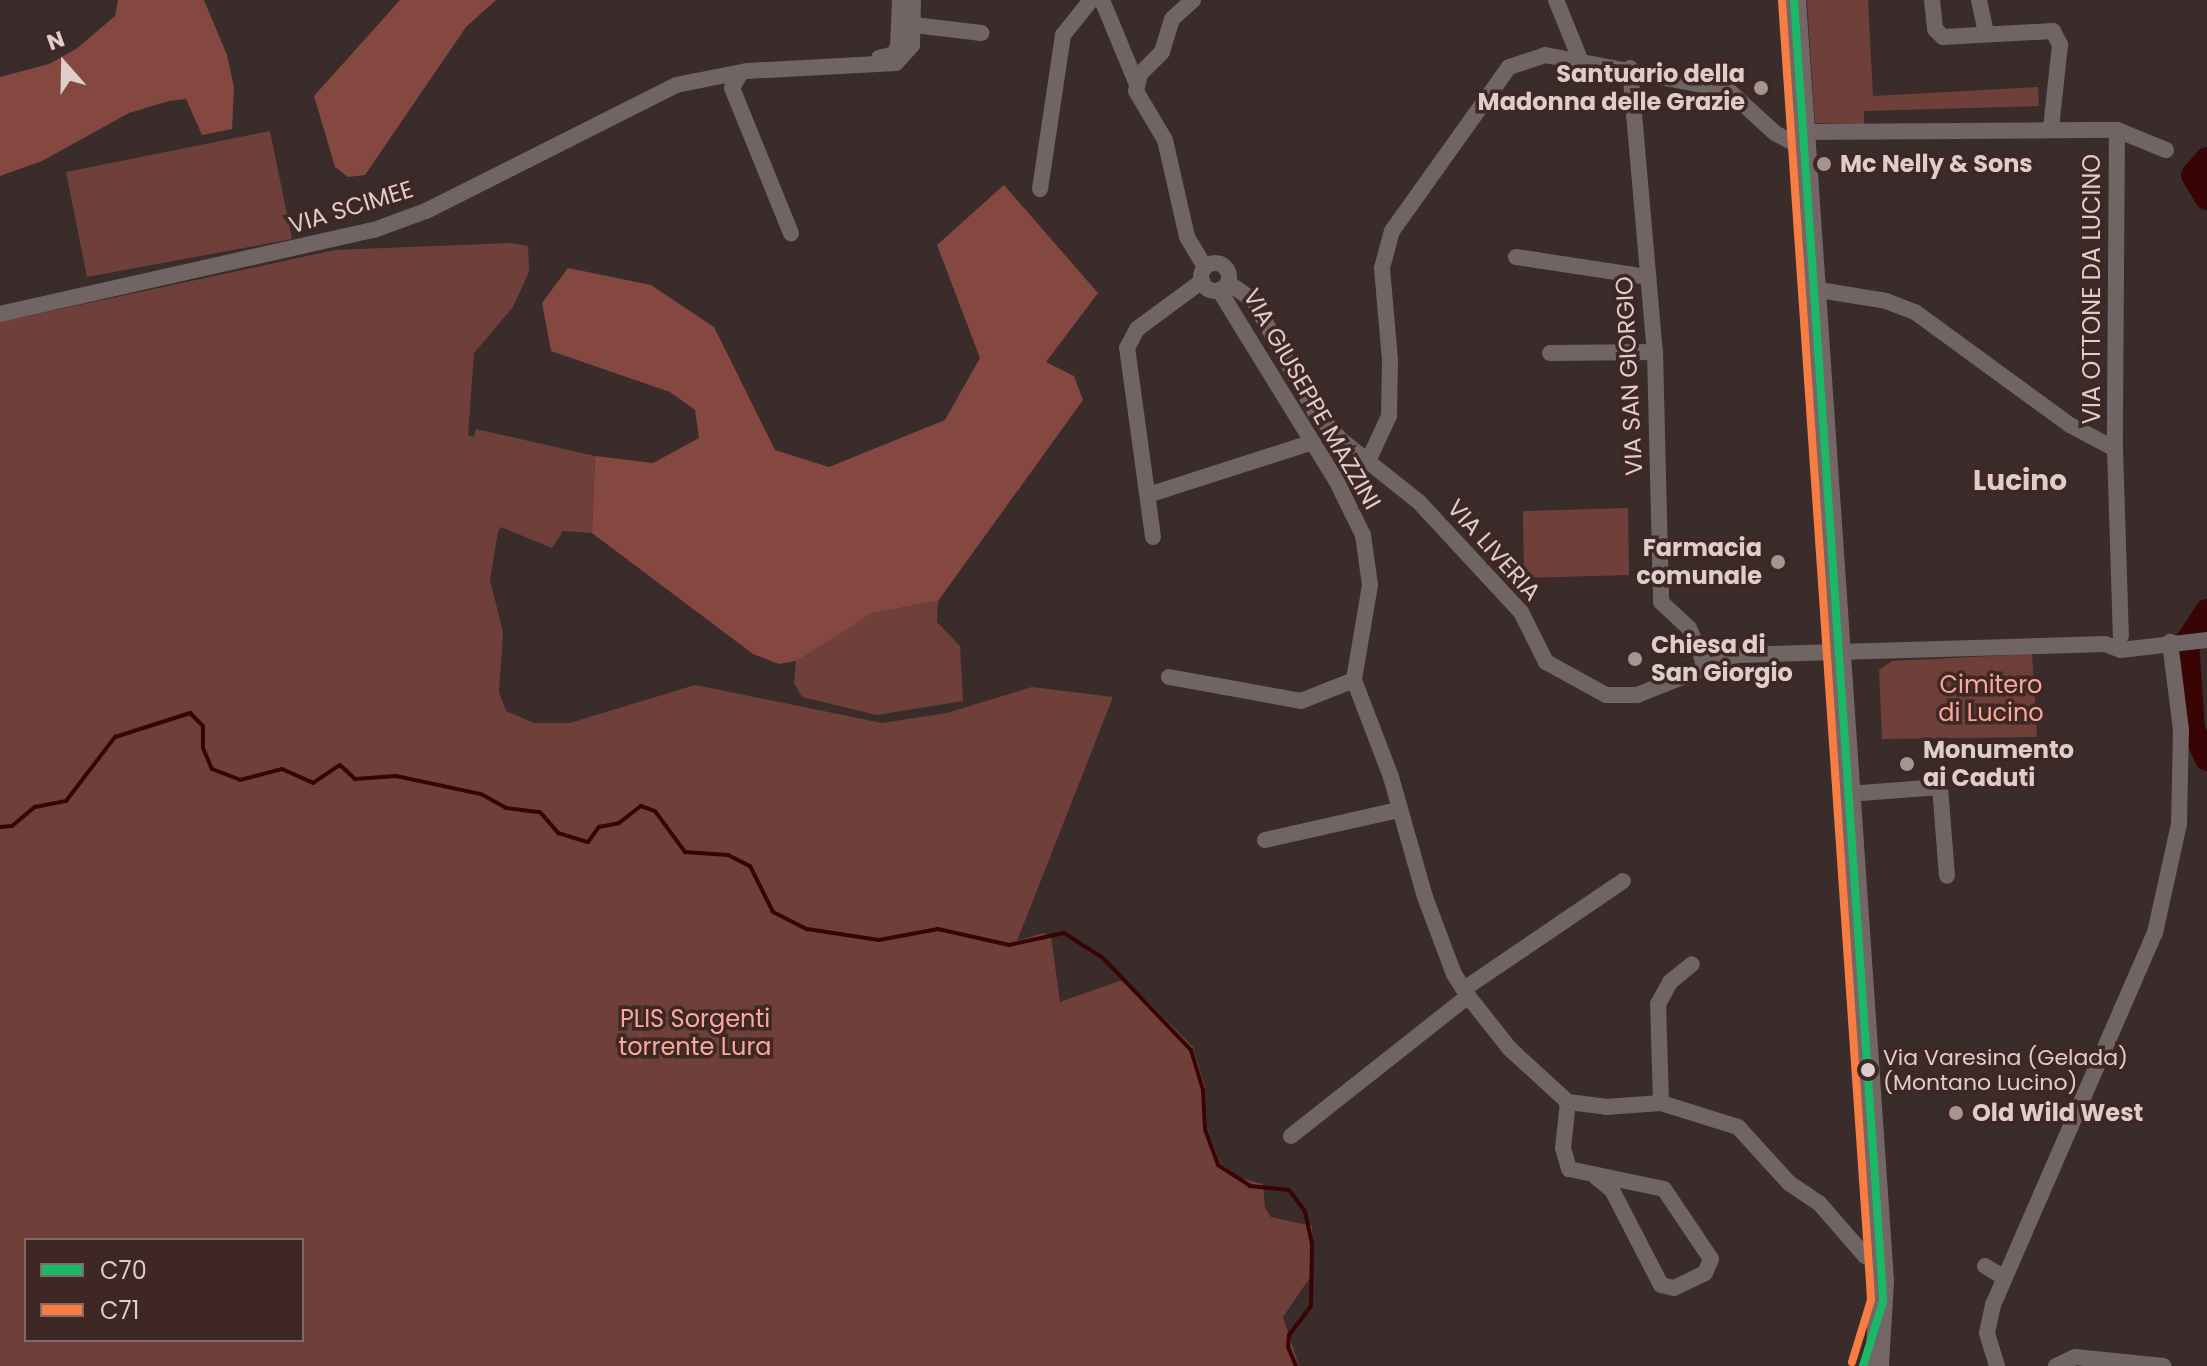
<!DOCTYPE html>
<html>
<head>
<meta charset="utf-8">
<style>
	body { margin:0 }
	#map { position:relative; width:2207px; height:1366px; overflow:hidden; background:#392c2a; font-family:Poppins,sans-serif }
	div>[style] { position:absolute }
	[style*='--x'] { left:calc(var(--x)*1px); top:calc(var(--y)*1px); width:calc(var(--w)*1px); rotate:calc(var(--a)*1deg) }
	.green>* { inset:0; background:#6f403a }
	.forest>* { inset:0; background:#844841 }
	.stream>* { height:4px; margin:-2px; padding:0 2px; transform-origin:2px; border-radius:2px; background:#380404 }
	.river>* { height:24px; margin:-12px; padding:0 12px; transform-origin:12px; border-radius:12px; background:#380404 }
	.minor>* { height:16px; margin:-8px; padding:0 8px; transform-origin:8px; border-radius:8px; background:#706564 }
	.minor>.ring { margin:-8px; padding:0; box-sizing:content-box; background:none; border:16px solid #706564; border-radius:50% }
	.primary>* { height:24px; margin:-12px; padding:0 12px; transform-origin:12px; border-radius:12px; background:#746664 }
	.bus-1>* { height:8px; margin:-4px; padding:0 4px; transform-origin:4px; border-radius:4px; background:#1ab867 }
	.bus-2>* { height:8px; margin:-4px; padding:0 4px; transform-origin:4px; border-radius:4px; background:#f77d43 }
	.dots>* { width:22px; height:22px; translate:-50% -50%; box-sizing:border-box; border:4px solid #3f2724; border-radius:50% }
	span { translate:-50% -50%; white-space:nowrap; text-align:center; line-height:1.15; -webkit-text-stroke:7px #3f2724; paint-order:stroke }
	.bus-label { font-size:22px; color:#dececb }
	.left { translate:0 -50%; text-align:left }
	.poi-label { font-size:24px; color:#dececb; font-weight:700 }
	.right { translate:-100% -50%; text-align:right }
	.street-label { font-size:24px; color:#dececb }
	.park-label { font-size:24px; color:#f9a89d }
	.quarter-label { font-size:28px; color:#dececb; font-weight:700 }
	.legend { position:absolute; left:24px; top:1238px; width:280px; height:104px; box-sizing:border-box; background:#3f2724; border:2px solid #7f6a67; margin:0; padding:10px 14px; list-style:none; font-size:24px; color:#dececb }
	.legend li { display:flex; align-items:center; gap:16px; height:40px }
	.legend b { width:40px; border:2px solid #7f6a67 }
	.north { position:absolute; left:24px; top:24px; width:80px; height:80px; -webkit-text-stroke:6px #3f2724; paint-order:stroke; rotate:340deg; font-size:22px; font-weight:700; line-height:32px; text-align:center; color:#dececb }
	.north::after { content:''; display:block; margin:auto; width:28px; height:36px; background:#dececb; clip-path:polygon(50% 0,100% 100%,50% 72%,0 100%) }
</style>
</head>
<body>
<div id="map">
	<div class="green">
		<i style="clip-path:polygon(1807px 0,1868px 0,1873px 96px,2038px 87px,2039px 106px,1864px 111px,1864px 124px,1815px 123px)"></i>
		<i style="clip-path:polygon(270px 131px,292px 239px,87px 277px,66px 172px)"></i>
		<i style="clip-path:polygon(evenodd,511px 243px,528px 246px,529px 272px,513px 307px,474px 353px,468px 435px,474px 437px,476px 429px,595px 456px,592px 533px,563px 531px,552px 548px,501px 527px,498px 531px,490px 580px,503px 632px,499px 692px,506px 711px,534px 723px,570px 723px,695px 685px,882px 723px,947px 713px,1032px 687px,1113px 697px,1017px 941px,1043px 933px,1051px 937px,1060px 1002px,1125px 979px,1193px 1047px,1205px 1087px,1207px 1127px,1220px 1163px,1240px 1178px,1263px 1184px,1265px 1208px,1271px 1217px,1312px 1226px,1313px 1273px,1283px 1317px,1299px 1366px,0 1366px,0 322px,335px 250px,511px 243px,26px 1240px,302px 1240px,302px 1340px,26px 1340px,26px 1240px)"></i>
		<i style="clip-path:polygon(1628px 508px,1629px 575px,1524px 578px,1523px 511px)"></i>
		<i style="clip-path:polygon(938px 601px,937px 622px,960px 646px,963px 701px,877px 715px,802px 697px,794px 683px,796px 661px,826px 638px,872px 613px)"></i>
		<i style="clip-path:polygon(2032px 654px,2037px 737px,1882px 739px,1879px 670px,1892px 661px)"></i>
	</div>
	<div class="forest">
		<i style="clip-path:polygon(118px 0,204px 0,227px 55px,234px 87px,232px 129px,202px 135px,186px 99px,169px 101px,129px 113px,42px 161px,0 176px,0 77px,49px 64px,76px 49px,115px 16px)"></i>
		<i style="clip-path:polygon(400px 0,496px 0,466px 27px,365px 175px,348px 177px,335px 167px,314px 96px)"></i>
		<i style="clip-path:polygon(1004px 185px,1098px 293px,1046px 362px,1074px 376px,1083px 400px,938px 601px,872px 613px,796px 661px,779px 664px,753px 654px,592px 533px,595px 456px,653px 463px,699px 438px,695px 410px,670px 392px,551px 351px,542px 303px,568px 268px,651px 285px,714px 327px,775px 450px,829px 467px,945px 420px,980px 358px,937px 245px)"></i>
	</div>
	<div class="stream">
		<i style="--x:0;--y:827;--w:12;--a:-5"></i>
		<i style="--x:12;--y:826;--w:30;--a:-40"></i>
		<i style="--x:35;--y:807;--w:32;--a:-11"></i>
		<i style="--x:66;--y:801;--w:81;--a:-52.6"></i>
		<i style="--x:115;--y:737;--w:79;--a:-17.7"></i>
		<i style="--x:190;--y:713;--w:18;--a:45"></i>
		<i style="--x:203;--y:726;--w:22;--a:90"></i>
		<i style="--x:203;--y:748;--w:23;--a:67"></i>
		<i style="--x:212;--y:769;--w:30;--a:21"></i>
		<i style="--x:240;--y:780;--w:43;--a:-14.7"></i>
		<i style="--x:282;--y:769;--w:34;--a:24"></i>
		<i style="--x:313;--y:783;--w:32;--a:-34"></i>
		<i style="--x:340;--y:765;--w:21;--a:43"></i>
		<i style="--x:355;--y:779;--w:41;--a:-4.2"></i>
		<i style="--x:396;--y:776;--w:87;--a:12"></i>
		<i style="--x:481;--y:794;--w:29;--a:29"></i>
		<i style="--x:506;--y:808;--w:34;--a:7"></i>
		<i style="--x:540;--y:812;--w:28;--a:49"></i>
		<i style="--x:558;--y:833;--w:31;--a:17"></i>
		<i style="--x:588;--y:842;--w:19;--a:-54"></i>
		<i style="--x:599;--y:827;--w:20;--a:-11"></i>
		<i style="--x:619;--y:823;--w:28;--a:-38"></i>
		<i style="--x:641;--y:806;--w:15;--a:20"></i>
		<i style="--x:655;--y:811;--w:51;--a:53.8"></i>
		<i style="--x:685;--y:852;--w:43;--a:4"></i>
		<i style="--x:728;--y:855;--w:25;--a:27"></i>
		<i style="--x:750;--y:866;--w:51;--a:63.4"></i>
		<i style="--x:773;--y:912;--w:38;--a:27"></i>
		<i style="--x:807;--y:929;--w:73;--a:8.7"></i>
		<i style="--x:879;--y:940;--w:60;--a:-10.6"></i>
		<i style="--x:938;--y:929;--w:73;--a:12.7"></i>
		<i style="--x:1009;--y:945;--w:56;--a:-12.3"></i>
		<i style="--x:1064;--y:933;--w:46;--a:32.7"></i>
		<i style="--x:1103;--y:958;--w:127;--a:46.3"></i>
		<i style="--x:1191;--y:1050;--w:42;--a:73.3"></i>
		<i style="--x:1203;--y:1090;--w:39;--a:87"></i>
		<i style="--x:1205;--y:1129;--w:38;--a:70"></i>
		<i style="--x:1218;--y:1165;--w:38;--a:33"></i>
		<i style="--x:1250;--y:1186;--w:39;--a:6"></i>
		<i style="--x:1289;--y:1190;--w:26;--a:53"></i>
		<i style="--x:1305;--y:1211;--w:35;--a:78"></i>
		<i style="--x:1312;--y:1245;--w:61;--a:90.9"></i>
		<i style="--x:1311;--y:1306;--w:36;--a:127"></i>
		<i style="--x:1289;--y:1335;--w:12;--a:95"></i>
		<i style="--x:1288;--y:1347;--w:21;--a:67"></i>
	</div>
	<div class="river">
		<i style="--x:2207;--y:159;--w:21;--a:131"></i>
		<i style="--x:2193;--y:175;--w:27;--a:59"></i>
		<i style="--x:2207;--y:611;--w:37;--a:123"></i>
		<i style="--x:2187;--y:642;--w:87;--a:86.1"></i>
		<i style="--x:2193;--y:729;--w:33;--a:65"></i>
	</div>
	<div class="minor">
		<i style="--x:1102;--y:0;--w:89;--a:67.5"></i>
		<i style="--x:1193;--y:0;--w:28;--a:138"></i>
		<i style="--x:1172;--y:19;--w:34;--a:107"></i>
		<i style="--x:1162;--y:52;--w:31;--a:135"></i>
		<i style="--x:1140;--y:74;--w:17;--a:103"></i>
		<i style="--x:1136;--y:91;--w:57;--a:59.4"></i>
		<i style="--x:1165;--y:140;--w:99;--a:77.2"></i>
		<i style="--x:1187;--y:237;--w:35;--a:59"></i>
		<i style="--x:1556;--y:0;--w:64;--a:67.9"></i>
		<i style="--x:1932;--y:0;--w:29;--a:84"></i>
		<i style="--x:1935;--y:29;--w:11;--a:45"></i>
		<i style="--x:1943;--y:37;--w:110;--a:-3.1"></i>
		<i style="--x:2053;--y:31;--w:16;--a:63"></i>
		<i style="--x:2060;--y:45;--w:83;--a:96.2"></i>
		<i style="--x:1979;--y:0;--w:34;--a:78"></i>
		<i style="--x:914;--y:25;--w:68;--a:6.7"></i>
		<i style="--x:879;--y:58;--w:16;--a:-15"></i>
		<i style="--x:894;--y:54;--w:9;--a:-63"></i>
		<i style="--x:898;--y:46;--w:46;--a:-87.5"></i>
		<i style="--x:1630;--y:68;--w:285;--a:85"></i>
		<i style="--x:1655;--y:352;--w:250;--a:88.6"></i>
		<i style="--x:1661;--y:602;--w:38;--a:43"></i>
		<i style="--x:1689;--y:628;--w:40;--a:66.6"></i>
		<i style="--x:740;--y:74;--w:16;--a:120"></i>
		<i style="--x:732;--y:88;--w:157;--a:67.9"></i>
		<i style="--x:2117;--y:130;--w:53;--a:22.2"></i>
		<i style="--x:1802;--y:132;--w:315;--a:-0.4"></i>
		<i style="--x:2117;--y:130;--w:319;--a:90.4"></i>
		<i style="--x:1040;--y:189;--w:156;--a:-81.5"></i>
		<i style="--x:1063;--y:35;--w:45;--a:-51.3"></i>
		<i style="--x:1516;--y:257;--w:134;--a:8.6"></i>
		<i class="ring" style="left:1201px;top:263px;width:12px;height:12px"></i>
		<i style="--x:1228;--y:283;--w:30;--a:34"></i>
		<i style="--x:1253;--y:300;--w:128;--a:61"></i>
		<i style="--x:1315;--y:412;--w:38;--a:47"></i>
		<i style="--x:1341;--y:440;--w:100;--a:38.5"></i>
		<i style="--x:1419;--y:502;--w:150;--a:47.2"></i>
		<i style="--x:1521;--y:612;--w:56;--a:63.4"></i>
		<i style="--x:1546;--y:662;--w:68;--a:28.8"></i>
		<i style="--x:1606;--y:695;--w:31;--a:0"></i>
		<i style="--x:1637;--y:695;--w:109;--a:-21.6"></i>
		<i style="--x:1738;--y:655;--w:367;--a:-1.7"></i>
		<i style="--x:2105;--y:644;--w:17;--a:21"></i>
		<i style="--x:2121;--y:650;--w:87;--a:-6.6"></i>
		<i style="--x:1813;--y:289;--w:74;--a:9.3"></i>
		<i style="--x:1886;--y:301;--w:31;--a:21"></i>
		<i style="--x:1915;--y:312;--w:192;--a:36.1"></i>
		<i style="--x:2070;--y:425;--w:51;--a:28.1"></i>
		<i style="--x:2115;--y:449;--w:187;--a:88.2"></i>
		<i style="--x:1219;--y:290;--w:223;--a:58.4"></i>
		<i style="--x:1336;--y:480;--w:61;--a:63.9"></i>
		<i style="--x:1363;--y:535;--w:50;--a:82"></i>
		<i style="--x:1370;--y:585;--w:96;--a:99.6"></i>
		<i style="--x:1354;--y:680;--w:104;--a:69.1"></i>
		<i style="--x:1391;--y:777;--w:125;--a:74.2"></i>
		<i style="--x:1425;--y:897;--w:82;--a:69.4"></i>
		<i style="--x:1454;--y:974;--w:26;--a:58"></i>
		<i style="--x:1468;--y:996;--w:66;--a:51.7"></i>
		<i style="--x:1509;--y:1048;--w:80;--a:42.5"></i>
		<i style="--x:1568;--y:1102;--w:38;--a:7"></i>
		<i style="--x:1606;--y:1107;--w:55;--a:-4.2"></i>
		<i style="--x:1661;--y:1103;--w:81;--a:17.3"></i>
		<i style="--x:1738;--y:1127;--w:76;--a:47.7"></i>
		<i style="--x:1789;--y:1183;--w:36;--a:34"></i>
		<i style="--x:1819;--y:1203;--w:70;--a:49"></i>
		<i style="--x:1865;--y:1256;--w:17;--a:17"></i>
		<i style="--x:0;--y:314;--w:383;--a:-12.7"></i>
		<i style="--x:374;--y:230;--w:55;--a:-20.1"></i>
		<i style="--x:426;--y:211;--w:280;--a:-26.7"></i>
		<i style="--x:676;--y:85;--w:72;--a:-11.2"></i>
		<i style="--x:747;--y:71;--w:149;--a:-3.1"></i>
		<i style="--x:896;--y:63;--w:24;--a:-48"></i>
		<i style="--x:912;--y:45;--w:45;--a:-88.7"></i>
		<i style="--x:1550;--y:353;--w:105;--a:-0.5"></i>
		<i style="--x:1369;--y:459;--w:47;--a:-65.1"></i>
		<i style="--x:1389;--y:416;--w:56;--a:-89"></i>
		<i style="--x:1390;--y:360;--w:92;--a:-95"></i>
		<i style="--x:1382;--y:268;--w:38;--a:-75"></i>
		<i style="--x:1392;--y:231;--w:201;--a:-54.5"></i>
		<i style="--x:1509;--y:67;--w:38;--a:-18"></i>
		<i style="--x:1545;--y:55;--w:186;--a:10.8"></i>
		<i style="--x:1728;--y:90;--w:64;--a:42.5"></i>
		<i style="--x:1775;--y:133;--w:32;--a:28"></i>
		<i style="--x:1148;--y:495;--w:173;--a:-17.8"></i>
		<i style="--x:1153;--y:537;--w:191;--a:-97.8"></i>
		<i style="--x:1127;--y:348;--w:21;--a:-62"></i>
		<i style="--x:1137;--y:329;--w:81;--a:-36.4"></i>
		<i style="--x:1169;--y:677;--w:134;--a:10.3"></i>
		<i style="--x:1301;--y:701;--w:57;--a:-21.6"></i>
		<i style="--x:1848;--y:794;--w:92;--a:-4.4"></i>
		<i style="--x:1940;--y:787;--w:89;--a:85.5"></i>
		<i style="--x:1265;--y:840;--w:136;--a:-12.7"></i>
		<i style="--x:1464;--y:989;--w:192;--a:-34.2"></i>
		<i style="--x:1568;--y:1102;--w:46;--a:96.2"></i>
		<i style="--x:1563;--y:1148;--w:22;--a:74"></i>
		<i style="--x:1569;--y:1169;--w:97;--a:11.9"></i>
		<i style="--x:1664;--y:1189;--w:84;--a:56.1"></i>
		<i style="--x:1711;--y:1259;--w:15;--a:113"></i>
		<i style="--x:1705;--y:1273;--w:34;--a:154"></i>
		<i style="--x:1674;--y:1288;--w:13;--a:-167"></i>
		<i style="--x:1661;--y:1285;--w:107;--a:-117.3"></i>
		<i style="--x:1612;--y:1190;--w:21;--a:-141"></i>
		<i style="--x:1661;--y:1103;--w:99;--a:-91.7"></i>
		<i style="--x:1658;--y:1004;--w:25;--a:-61"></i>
		<i style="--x:1670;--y:982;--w:28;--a:-39"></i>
		<i style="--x:1291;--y:1136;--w:226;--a:-38.3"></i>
		<i style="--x:1985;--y:1266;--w:21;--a:31"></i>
		<i style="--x:1997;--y:1366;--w:34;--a:-107"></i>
		<i style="--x:1987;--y:1333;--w:29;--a:-78"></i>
		<i style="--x:1993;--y:1305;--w:406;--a:-66.5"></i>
		<i style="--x:2155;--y:933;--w:112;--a:-77.6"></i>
		<i style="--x:2179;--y:824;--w:94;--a:-88.8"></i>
		<i style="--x:2181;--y:730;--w:89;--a:-97.1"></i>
		<i style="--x:2056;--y:1366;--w:21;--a:-25"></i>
		<i style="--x:2075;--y:1357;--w:89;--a:5.8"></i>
	</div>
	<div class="primary">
		<i style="--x:1794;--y:0;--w:1284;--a:86.07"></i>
		<i style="--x:1882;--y:1281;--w:85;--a:93.4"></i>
	</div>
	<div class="bus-1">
		<i style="--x:1794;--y:0;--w:1284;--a:86.07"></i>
		<i style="--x:1882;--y:1281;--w:21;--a:87"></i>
		<i style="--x:1883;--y:1302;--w:67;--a:107.4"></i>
	</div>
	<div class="bus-2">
		<i style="--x:1782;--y:1;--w:1284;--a:86.07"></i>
		<i style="--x:1870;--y:1282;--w:18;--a:87"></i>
		<i style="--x:1871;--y:1300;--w:65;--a:107"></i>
	</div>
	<div class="dots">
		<i style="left:1761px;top:88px;background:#a49593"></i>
		<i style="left:1824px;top:164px;background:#a49593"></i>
		<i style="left:1778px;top:562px;background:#a49593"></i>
		<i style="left:1635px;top:659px;background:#a49593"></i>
		<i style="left:1907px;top:764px;background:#a49593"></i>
		<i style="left:1868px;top:1070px;background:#dececb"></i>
		<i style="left:1956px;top:1113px;background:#a49593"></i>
	</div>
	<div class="bus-label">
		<span class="left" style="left:1883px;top:1070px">Via Varesina (Gelada)<br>(Montano Lucino)</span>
	</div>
	<div class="poi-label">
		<span class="right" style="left:1745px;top:88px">Santuario della<br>Madonna delle Grazie</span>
		<span class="left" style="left:1840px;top:164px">Mc Nelly &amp; Sons</span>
		<span class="right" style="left:1762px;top:562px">Farmacia<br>comunale</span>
		<span class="left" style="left:1651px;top:659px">Chiesa di<br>San Giorgio</span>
		<span class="left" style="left:1923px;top:764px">Monumento<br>ai Caduti</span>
		<span class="left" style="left:1972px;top:1113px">Old Wild West</span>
	</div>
	<div class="street-label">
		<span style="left:351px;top:207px;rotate:-17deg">VIA SCIMEE</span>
		<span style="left:2092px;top:289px;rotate:-90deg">VIA OTTONE DA LUCINO</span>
		<span style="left:1629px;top:376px;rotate:-93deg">VIA SAN GIORGIO</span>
		<span style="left:1312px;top:399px;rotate:60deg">VIA GIUSEPPE MAZZINI</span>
		<span style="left:1494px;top:550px;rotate:48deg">VIA LIVERIA</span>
	</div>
	<div class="park-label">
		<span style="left:1991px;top:699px">Cimitero<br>di Lucino</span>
		<span style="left:695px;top:1033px">PLIS Sorgenti<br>torrente Lura</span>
	</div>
	<div class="quarter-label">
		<span style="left:2020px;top:481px">Lucino</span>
	</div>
	<ul class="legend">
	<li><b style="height:10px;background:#1ab867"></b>C70</li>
	<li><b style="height:10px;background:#f77d43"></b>C71</li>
	</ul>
	<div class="north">N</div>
</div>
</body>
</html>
